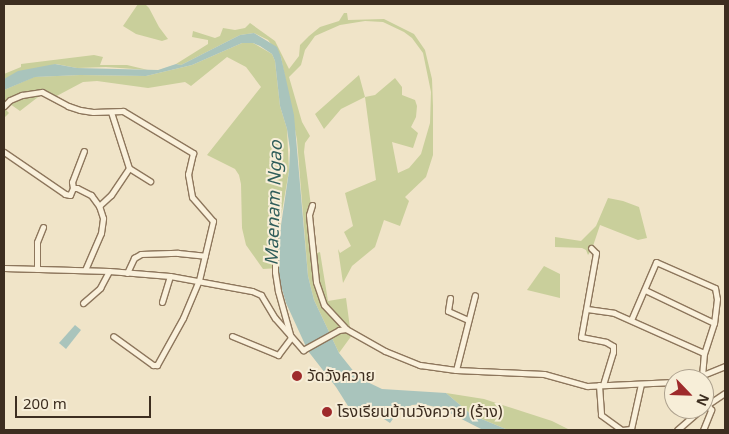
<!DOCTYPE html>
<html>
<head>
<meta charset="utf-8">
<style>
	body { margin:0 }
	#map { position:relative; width:729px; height:434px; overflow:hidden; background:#f0e4c8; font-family:Georgia,"Noto Sans Thai",serif }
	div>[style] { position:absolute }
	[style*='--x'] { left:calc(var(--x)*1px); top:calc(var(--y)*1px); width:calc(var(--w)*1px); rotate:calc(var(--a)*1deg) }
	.green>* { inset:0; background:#c9cf9b }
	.water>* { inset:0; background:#a9c4bc }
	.roads { filter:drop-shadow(1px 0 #8d765c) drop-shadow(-1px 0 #8d765c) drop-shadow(0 1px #8d765c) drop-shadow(0 -1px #8d765c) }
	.minor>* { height:5px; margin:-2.5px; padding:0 2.5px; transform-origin:2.5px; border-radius:2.5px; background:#faf1dc }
	.dots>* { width:14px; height:14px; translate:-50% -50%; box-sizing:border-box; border:2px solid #f7eed8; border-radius:50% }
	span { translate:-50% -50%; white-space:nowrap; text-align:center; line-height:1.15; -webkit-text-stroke:4px #f7eed8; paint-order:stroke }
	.poi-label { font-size:16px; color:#3d2e20 }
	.left { translate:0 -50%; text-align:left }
	.water-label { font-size:18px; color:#2f5d5a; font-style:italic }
	.frame { position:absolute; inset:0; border:5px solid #3d2e20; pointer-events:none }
	.north { position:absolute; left:664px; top:369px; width:50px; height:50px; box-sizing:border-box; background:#f7eed8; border:1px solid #ada18e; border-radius:50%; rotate:114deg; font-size:14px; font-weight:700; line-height:20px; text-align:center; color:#3d2e20 }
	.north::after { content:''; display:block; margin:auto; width:18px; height:22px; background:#9e2a2b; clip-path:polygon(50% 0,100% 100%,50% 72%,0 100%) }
	.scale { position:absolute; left:15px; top:396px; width:136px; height:22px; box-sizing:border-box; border:2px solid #3d2e20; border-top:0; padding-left:6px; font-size:15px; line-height:18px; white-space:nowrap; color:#3d2e20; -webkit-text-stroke:4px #f7eed8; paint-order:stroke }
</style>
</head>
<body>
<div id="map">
	<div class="green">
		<i style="clip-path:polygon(138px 4px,145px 4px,149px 8px,159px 27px,168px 39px,162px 41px,136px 34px,123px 26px)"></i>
		<i style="clip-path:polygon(344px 13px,347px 13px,348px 20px,384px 19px,414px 34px,425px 50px,432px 79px,433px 106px,433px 155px,426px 177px,405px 197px,409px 201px,400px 226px,384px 220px,375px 247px,352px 266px,343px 283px,338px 249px,340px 253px,351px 246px,344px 232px,353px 226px,345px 193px,376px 180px,365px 97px,341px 109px,324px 129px,315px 114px,359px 75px,365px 97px,375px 95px,395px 78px,402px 87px,402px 95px,415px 100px,417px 106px,416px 117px,411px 127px,418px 133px,413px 148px,392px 142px,398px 173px,409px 168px,421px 154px,430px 123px,431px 92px,423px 53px,412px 38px,404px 32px,383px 22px,365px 21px,340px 25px,315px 36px,305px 50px,301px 65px,289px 77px,302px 122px,310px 136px,305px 143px,304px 152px,317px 253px,320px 252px,328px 301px,346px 298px,350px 328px,355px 331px,339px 353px,314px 300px,308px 276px,297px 140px,281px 57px,268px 40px,254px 33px,240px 35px,181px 65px,176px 64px,208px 44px,208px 40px,192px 37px,193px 31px,215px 38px,220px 36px,223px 28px,235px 30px,245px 28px,250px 23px,275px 41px,289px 69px,299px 56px,300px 45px,309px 36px,320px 27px,339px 21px)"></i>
		<i style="clip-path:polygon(242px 43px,253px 43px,272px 54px,275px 61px,280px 106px,287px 129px,289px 171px,281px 217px,279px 268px,263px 269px,246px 245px,242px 228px,241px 184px,239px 175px,235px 169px,207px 155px,261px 87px,246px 67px,227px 57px,191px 86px,185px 82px,148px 88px,97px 81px,83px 82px,51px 99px,42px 94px,20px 111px,10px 104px,5px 109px,9px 113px,4px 118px,4px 90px,34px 77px,80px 75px,146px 76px,192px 65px)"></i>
		<i style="clip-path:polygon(94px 55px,103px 57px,100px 65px,127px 65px,148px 70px,106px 67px,77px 68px,56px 64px,4px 79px,4px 74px,21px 67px,21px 64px)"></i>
		<i style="clip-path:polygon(608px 198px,623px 201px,639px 207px,647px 238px,638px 240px,600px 225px,592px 249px,588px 255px,586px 250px,582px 248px,555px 247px,555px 237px,581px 241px,596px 226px)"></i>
		<i style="clip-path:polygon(544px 266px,560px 274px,560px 298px,527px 290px)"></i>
		<i style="clip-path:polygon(446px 393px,484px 399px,552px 421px,570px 430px,508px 430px,472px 415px)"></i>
	</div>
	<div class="water">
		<i style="clip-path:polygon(254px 33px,277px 47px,281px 57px,294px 115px,308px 276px,314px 300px,339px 353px,359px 378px,382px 389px,446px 393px,472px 415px,508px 430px,483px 430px,440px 408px,422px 404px,412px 405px,398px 412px,390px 423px,375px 413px,354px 410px,348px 406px,336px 387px,308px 351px,286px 303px,279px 279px,279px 239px,289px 171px,290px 150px,287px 129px,280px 106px,275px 61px,272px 54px,260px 46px,253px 43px,242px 43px,192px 65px,146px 76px,80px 75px,35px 77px,4px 90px,4px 79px,18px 71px,55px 64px,77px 68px,158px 70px,176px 64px,181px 65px,240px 35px)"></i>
		<i style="clip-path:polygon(75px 325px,81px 330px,66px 349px,59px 343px)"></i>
	</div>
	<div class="roads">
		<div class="minor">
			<i style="--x:4;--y:106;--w:8;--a:-45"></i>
			<i style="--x:10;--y:100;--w:13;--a:-23"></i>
			<i style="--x:22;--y:95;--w:20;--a:-9"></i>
			<i style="--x:42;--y:92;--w:30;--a:28"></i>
			<i style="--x:68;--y:106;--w:13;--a:18"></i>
			<i style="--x:80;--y:110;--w:13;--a:9"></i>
			<i style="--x:93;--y:112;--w:30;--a:-2"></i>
			<i style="--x:123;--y:111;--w:82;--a:31"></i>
			<i style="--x:193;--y:153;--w:22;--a:103"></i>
			<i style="--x:188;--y:174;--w:23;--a:80"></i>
			<i style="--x:192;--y:197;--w:32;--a:49"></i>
			<i style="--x:213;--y:221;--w:61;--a:103.3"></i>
			<i style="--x:199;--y:280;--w:41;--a:112.8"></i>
			<i style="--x:183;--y:318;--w:54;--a:119"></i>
			<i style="--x:157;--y:365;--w:4;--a:180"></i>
			<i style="--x:153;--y:365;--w:49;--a:-144.1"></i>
			<i style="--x:111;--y:112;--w:59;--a:72.2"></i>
			<i style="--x:129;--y:168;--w:25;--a:32"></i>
			<i style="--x:4;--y:152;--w:74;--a:34.5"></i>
			<i style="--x:65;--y:194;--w:5;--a:11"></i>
			<i style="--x:70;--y:195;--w:8;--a:-67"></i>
			<i style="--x:73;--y:188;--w:4;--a:0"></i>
			<i style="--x:77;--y:188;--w:16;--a:27"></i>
			<i style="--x:91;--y:195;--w:14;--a:54"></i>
			<i style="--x:99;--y:206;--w:16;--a:-43"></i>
			<i style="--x:111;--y:195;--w:32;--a:-56"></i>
			<i style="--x:73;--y:188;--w:6;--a:-99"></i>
			<i style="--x:72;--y:182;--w:33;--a:-69"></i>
			<i style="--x:312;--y:205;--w:10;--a:107"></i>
			<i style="--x:309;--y:215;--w:67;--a:84"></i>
			<i style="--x:316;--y:282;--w:24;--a:71"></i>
			<i style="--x:324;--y:305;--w:33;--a:47"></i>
			<i style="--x:591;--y:248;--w:7;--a:45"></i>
			<i style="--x:596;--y:253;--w:85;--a:100.1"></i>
			<i style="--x:581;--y:337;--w:25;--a:11"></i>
			<i style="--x:606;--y:342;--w:8;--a:30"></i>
			<i style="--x:613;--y:346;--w:6;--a:90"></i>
			<i style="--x:613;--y:352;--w:34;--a:107"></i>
			<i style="--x:4;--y:268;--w:105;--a:1.6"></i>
			<i style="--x:109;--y:271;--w:61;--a:4.7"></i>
			<i style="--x:170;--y:276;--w:83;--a:10.4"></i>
			<i style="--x:252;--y:291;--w:10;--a:24"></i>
			<i style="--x:261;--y:295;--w:27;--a:59"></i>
			<i style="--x:275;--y:318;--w:43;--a:48.8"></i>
			<i style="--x:303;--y:350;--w:41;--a:-29.1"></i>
			<i style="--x:339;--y:330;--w:7;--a:-8"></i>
			<i style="--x:346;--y:329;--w:45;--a:29.4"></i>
			<i style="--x:385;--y:351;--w:38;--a:22"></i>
			<i style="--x:420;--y:365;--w:36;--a:8"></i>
			<i style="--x:456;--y:370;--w:88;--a:2.6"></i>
			<i style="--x:544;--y:374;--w:45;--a:15.6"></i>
			<i style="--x:587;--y:386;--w:87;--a:-2.6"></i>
			<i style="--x:37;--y:269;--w:27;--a:-90"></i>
			<i style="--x:37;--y:242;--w:16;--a:-68"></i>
			<i style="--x:85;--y:270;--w:40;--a:-66.6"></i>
			<i style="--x:101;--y:233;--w:15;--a:-82"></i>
			<i style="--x:103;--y:218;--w:13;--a:-108"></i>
			<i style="--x:127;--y:273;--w:17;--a:-65"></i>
			<i style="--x:134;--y:258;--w:8;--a:-30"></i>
			<i style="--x:141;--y:254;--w:37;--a:-2"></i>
			<i style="--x:178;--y:253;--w:27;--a:6"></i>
			<i style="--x:645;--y:290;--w:76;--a:25.6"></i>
			<i style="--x:450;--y:298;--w:13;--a:99"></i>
			<i style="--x:448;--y:311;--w:22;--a:24"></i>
			<i style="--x:162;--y:302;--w:27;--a:-73"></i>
			<i style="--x:83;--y:303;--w:23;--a:-41"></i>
			<i style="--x:100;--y:288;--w:19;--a:-62"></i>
			<i style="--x:587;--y:309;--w:27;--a:8"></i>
			<i style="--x:614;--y:313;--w:98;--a:24"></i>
			<i style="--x:631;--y:320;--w:63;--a:-66.7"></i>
			<i style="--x:656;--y:262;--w:64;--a:23.8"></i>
			<i style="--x:715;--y:288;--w:11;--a:80"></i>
			<i style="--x:717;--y:299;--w:24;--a:97"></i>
			<i style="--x:714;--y:323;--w:32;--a:108"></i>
			<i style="--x:704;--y:353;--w:24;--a:95"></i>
			<i style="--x:232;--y:336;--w:50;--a:22.4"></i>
			<i style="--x:278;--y:355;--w:21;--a:-53"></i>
			<i style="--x:291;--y:338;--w:49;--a:-105.5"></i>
			<i style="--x:278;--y:291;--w:19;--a:-99"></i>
			<i style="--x:275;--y:272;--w:55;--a:-90"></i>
			<i style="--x:275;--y:217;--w:6;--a:-121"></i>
			<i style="--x:456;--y:370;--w:77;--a:-75.8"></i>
			<i style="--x:693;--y:379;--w:35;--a:-22"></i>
			<i style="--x:599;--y:385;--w:30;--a:86"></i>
			<i style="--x:601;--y:415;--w:26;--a:36"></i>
			<i style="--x:622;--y:430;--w:9;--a:-6"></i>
			<i style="--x:631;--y:429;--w:46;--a:-77.5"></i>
			<i style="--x:704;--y:407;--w:25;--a:-34"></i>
			<i style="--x:677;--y:430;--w:32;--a:-41"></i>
			<i style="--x:703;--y:430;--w:22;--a:-68"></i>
			<i style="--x:711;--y:410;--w:7;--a:-124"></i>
		</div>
	</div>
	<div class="dots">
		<i style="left:297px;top:376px;background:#9e2a2b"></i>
		<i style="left:327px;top:412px;background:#9e2a2b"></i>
	</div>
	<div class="poi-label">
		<span class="left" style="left:307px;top:376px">วัดวังควาย</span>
		<span class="left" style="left:337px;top:412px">โรงเรียนบ้านวังควาย (ร้าง)</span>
	</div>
	<div class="water-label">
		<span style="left:275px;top:203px;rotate:-88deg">Maenam Ngao</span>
	</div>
	<div class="frame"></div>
	<div class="north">N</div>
	<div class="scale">200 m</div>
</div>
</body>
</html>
